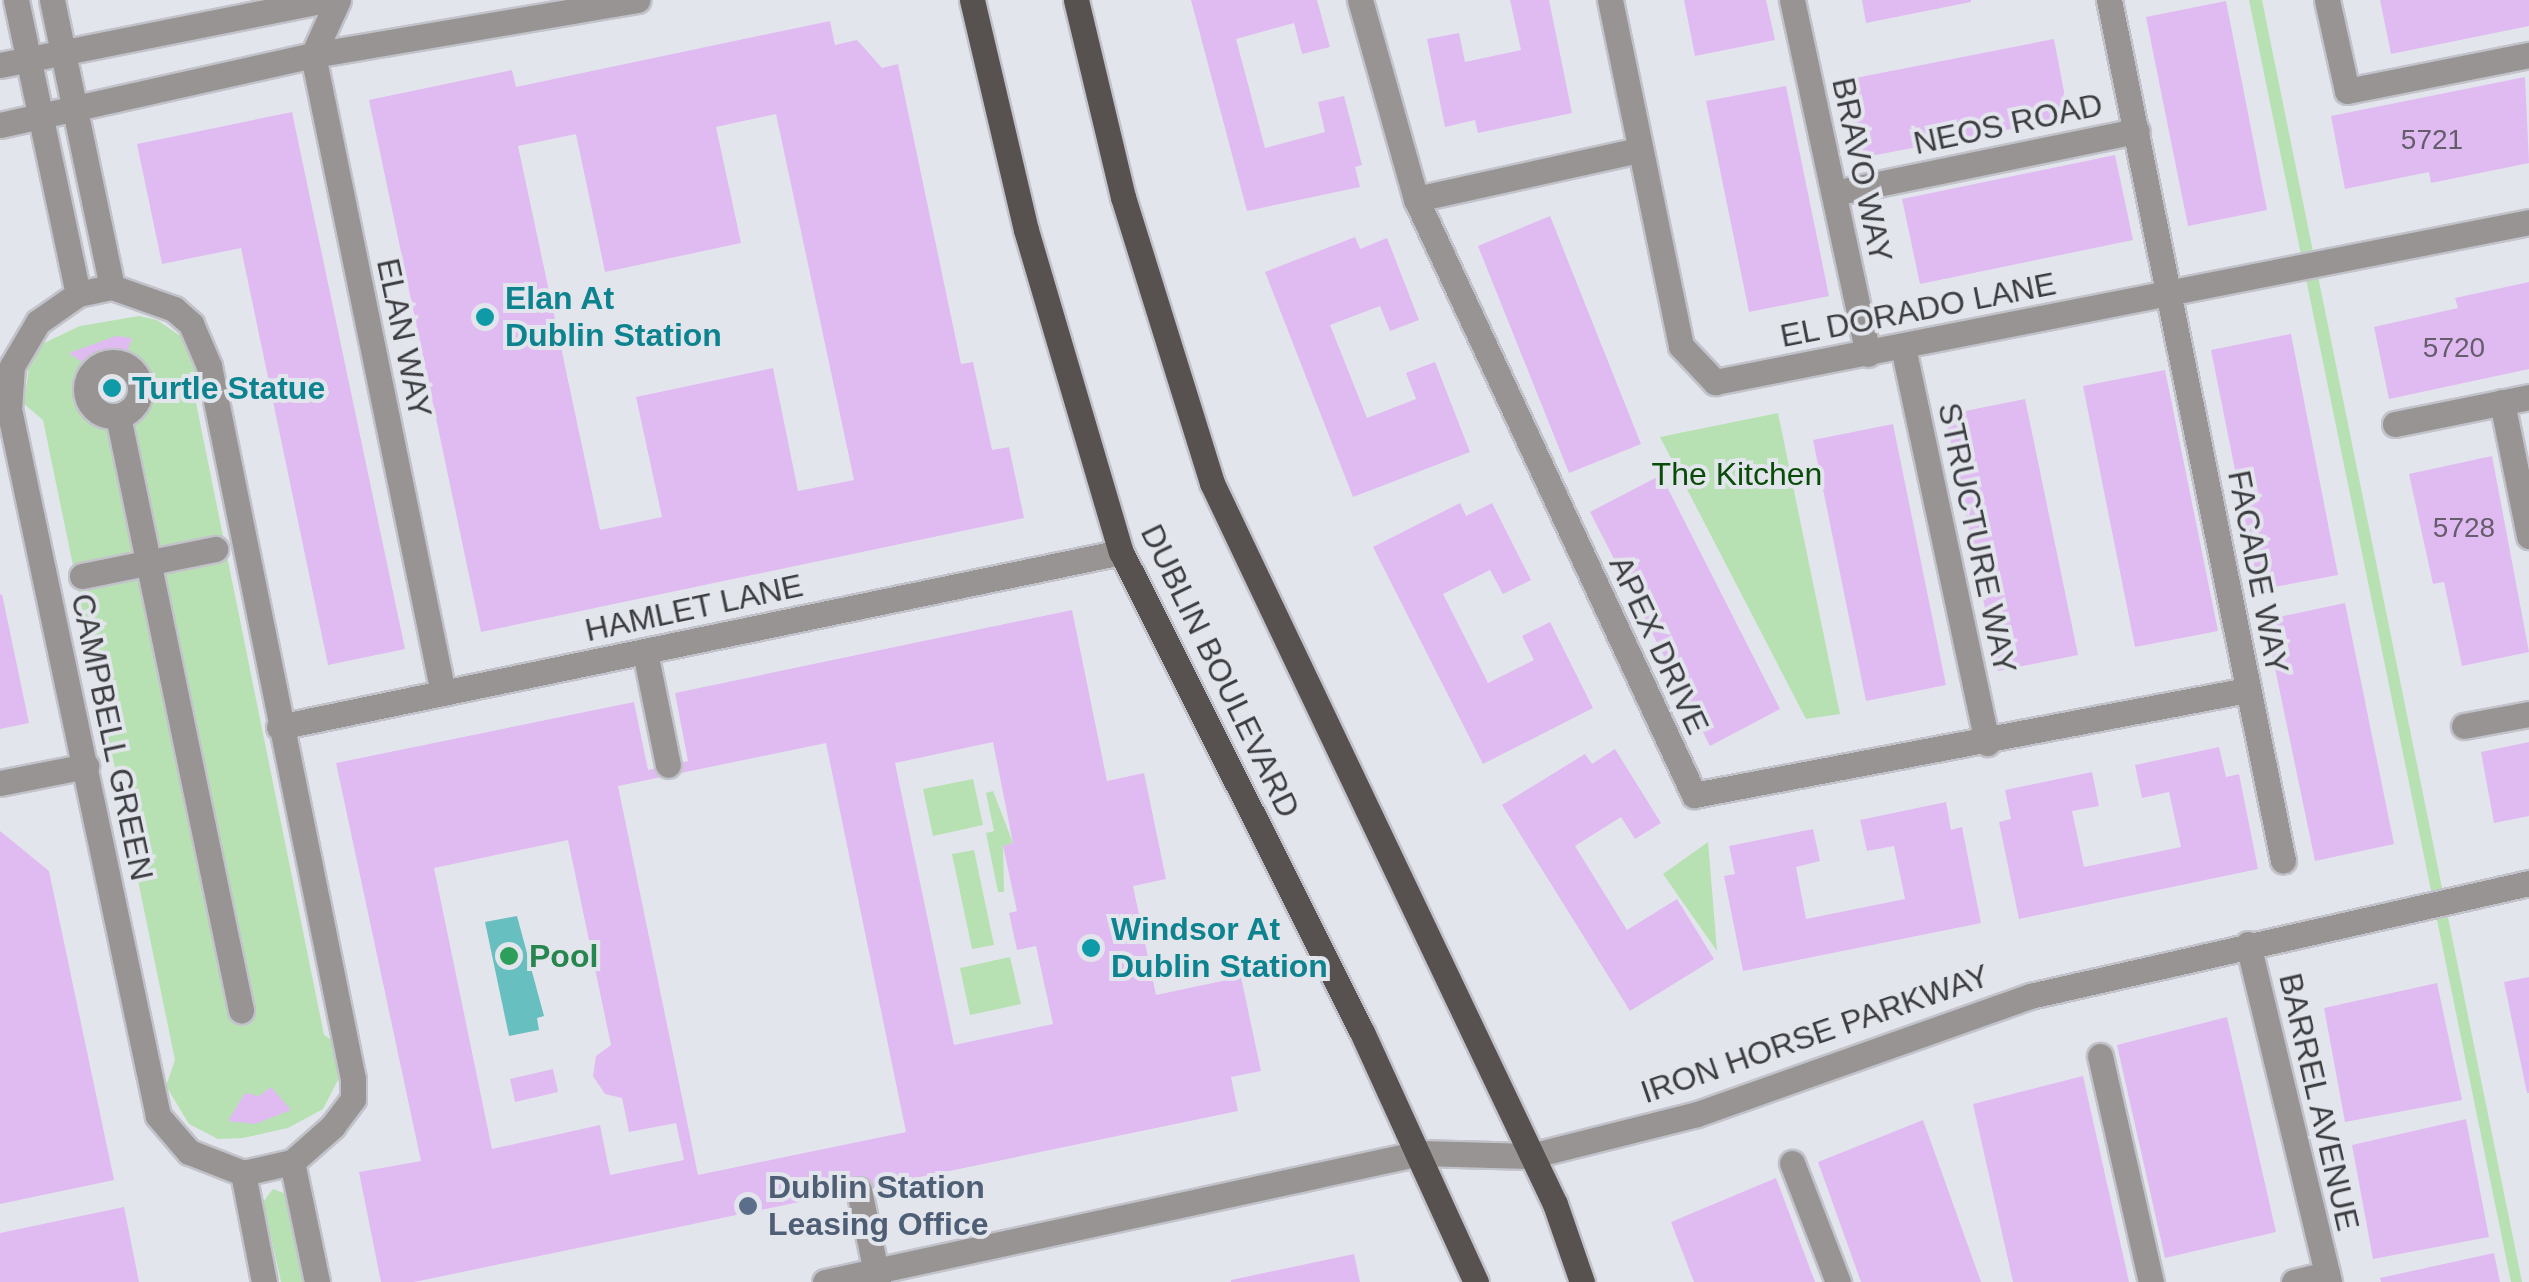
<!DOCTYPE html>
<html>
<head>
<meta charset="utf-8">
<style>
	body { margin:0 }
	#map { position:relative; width:2529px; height:1282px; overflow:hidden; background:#e3e5ec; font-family:Arial,sans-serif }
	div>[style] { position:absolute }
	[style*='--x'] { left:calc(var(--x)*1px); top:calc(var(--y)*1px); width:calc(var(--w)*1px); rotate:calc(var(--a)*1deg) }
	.green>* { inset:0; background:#b7e1b3 }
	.water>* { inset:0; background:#67bfc0 }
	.building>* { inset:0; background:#e0bbf2 }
	.roads { filter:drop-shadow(2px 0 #c2c3ca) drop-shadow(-2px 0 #c2c3ca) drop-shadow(0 2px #c2c3ca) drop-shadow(0 -2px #c2c3ca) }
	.minor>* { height:25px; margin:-12.5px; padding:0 12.5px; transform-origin:12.5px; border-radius:12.5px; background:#979493 }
	.minor>.ring { margin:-12.5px; padding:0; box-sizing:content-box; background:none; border:25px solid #979493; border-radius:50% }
	.major>* { height:25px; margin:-12.5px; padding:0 12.5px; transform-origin:12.5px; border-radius:12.5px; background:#575150 }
	.dots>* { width:28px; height:28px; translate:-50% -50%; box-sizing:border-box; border:5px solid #e3e5ec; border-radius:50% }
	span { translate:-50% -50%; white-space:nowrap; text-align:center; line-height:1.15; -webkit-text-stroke:8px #e3e5ec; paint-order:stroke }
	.number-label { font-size:28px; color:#655c6c }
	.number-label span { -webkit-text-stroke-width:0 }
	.street-label { font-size:32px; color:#3c3d40 }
	.culture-label { font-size:32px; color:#0d838f; font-weight:700 }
	.left { translate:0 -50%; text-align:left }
	.park-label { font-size:32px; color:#094b08 }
	.leisure-label { font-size:32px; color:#27864d; font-weight:700 }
	.service-label { font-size:32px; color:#4e5e75; font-weight:700 }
</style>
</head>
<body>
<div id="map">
	<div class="green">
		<i style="clip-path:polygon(2249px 0,2262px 0,2522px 1282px,2511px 1282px)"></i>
		<i style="clip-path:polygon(139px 316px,157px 320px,182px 337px,200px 373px,193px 388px,324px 1035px,339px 1045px,338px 1080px,323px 1109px,288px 1128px,243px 1138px,218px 1139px,189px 1124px,166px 1086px,175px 1060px,43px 420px,24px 404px,30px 358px,42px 344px,80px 326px)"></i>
		<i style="clip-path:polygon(1778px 413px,1840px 714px,1806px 719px,1660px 437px)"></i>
		<i style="clip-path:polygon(973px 779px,983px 825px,933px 836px,923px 789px)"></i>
		<i style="clip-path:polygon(993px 791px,1013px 843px,1003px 846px,1004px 892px,998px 892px,986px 833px,994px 831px,986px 793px)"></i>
		<i style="clip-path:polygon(1708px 842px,1717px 951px,1663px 874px)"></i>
		<i style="clip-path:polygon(974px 850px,994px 945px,972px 949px,952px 854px)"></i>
		<i style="clip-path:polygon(1010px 957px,1021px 1004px,970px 1015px,960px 968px)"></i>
		<i style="clip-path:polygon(273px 1189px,286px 1194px,305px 1282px,281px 1282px,263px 1202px)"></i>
	</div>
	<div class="water">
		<i style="clip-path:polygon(517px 916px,544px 1016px,537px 1018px,539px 1030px,509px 1036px,485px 922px)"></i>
	</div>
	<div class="building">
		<i style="clip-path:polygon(1191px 0,1317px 0,1330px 47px,1302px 54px,1294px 23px,1236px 39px,1265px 148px,1325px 132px,1318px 102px,1344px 96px,1362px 165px,1355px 167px,1360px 187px,1247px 211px)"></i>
		<i style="clip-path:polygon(1510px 0,1549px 0,1572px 113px,1478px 133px,1475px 120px,1445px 127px,1427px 39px,1459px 33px,1465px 62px,1521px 50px)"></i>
		<i style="clip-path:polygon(1684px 0,1766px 0,1775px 40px,1695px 56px)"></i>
		<i style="clip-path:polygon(1862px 0,1971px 0,1971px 2px,1866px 23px)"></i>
		<i style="clip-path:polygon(2380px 0,2529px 0,2529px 26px,2391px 54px)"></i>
		<i style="clip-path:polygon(2226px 1px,2267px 210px,2188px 226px,2146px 17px)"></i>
		<i style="clip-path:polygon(evenodd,830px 21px,835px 45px,857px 40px,882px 68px,898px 64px,961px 364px,973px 362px,992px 450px,1009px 447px,1024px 518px,481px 632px,369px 100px,512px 70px,516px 87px,830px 21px,776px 114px,854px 480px,798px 491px,773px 368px,636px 397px,662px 517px,600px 530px,518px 146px,576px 134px,605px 272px,741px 243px,716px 127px,776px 114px)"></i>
		<i style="clip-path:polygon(2054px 39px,2069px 118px,1860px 158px,1845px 80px)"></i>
		<i style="clip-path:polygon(2525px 77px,2529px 163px,2431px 183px,2429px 172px,2345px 189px,2331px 116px)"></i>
		<i style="clip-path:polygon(1786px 86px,1829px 296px,1749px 312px,1706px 101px)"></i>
		<i style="clip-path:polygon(292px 112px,405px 649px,328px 665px,241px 248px,162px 264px,137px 144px)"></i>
		<i style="clip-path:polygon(2115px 155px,2133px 240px,1920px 284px,1902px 199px)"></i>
		<i style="clip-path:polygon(1550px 216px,1641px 444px,1569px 473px,1478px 246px)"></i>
		<i style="clip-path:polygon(1355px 237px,1360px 249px,1387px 238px,1419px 320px,1390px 331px,1380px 306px,1330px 325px,1367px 418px,1416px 399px,1406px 373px,1435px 362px,1470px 452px,1353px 497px,1265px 272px)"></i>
		<i style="clip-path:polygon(2529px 282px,2529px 369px,2389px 399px,2374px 327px,2458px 308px,2455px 298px)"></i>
		<i style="clip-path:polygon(2291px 334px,2338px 575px,2259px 590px,2211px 350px)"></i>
		<i style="clip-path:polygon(116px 336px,132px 338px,122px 367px,109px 363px,96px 372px,69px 353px)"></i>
		<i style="clip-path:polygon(2165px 370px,2218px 631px,2135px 647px,2083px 386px)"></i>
		<i style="clip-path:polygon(2025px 399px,2078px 655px,1998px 671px,1945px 415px)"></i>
		<i style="clip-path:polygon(1893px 424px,1946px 685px,1866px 701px,1813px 440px)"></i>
		<i style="clip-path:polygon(2492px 456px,2529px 652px,2462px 666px,2444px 582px,2433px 584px,2409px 474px)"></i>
		<i style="clip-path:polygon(1661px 475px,1780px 709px,1710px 746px,1590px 512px)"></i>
		<i style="clip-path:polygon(1460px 503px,1466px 516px,1492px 503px,1531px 580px,1503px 594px,1490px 570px,1443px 594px,1488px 683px,1534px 660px,1522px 636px,1550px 622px,1593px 708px,1483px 764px,1373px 547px)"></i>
		<i style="clip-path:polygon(2px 594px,29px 723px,0 729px,0 595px)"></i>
		<i style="clip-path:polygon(2345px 603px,2394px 844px,2315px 861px,2265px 620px)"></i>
		<i style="clip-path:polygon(evenodd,1072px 610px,1107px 781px,1144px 773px,1166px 879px,1133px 886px,1156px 995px,1241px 977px,1261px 1071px,1231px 1077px,1238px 1111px,414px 1282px,381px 1282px,359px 1172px,421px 1161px,336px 763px,634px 702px,648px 770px,688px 761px,675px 693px,1072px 610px,993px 742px,1013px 843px,1003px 846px,1017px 911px,1009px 913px,1017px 950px,1036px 946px,1053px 1024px,954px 1045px,895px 763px,993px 742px,1072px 610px,826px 743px,906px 1132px,698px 1175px,618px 786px,826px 743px,1072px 610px,568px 840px,611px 1045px,596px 1056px,593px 1076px,605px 1094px,622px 1098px,629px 1132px,676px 1123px,684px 1160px,610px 1175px,600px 1125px,492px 1149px,434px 868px,568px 840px)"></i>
		<i style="clip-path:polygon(2529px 742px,2529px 816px,2494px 823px,2481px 752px)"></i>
		<i style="clip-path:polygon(2219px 747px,2226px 777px,2239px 774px,2258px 869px,2019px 919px,1999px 822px,2011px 819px,2005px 790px,2092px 772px,2099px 806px,2072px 811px,2084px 867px,2181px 847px,2169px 792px,2142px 798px,2135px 765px)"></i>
		<i style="clip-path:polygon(1615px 749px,1661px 823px,1635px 839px,1621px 817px,1575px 846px,1627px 930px,1677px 899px,1714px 959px,1630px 1011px,1502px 805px,1585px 754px,1592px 764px)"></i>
		<i style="clip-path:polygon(1946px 802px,1951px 830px,1962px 827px,1981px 923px,1743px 971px,1724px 876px,1735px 874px,1729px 846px,1813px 829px,1820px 861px,1796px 867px,1806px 919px,1905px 899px,1894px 846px,1867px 851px,1860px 820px)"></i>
		<i style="clip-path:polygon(0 831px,49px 871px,114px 1180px,0 1204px)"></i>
		<i style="clip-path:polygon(2529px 977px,2529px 1093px,2527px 1093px,2504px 982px)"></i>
		<i style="clip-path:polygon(2437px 983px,2462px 1100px,2345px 1122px,2324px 1008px)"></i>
		<i style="clip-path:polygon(2227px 1017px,2276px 1232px,2165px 1258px,2117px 1045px)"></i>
		<i style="clip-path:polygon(553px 1069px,558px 1092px,515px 1102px,510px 1079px)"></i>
		<i style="clip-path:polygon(2083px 1076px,2129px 1282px,2013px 1282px,1973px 1104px)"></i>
		<i style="clip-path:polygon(271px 1087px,291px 1110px,255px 1124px,228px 1121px,245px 1093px,259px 1096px)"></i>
		<i style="clip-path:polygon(2466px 1119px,2489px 1237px,2373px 1259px,2352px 1145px)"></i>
		<i style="clip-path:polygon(1923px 1120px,1981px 1282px,1861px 1282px,1818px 1162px)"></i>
		<i style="clip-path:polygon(1776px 1178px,1815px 1282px,1694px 1282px,1671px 1222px)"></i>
		<i style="clip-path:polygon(124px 1207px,139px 1282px,0 1282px,0 1233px)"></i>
		<i style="clip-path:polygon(2494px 1253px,2500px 1282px,2381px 1282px,2380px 1278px)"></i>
		<i style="clip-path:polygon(1354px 1254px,1360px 1282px,1231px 1282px,1231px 1280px)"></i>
	</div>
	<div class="roads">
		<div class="minor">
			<i style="--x:16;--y:0;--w:300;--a:78.1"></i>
			<i style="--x:52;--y:0;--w:293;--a:78.2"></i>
			<i style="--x:338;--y:0;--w:60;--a:114.4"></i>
			<i style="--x:313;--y:55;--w:651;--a:78.48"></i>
			<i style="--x:1360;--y:0;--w:207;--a:74.3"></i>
			<i style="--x:1416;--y:199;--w:658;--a:64.99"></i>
			<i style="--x:1694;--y:795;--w:563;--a:-10.75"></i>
			<i style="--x:1610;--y:0;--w:353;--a:78.4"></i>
			<i style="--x:1681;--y:346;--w:50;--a:46.6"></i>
			<i style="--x:1715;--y:382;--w:830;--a:-11.12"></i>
			<i style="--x:1792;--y:0;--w:362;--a:77.9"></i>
			<i style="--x:2109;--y:0;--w:878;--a:78.57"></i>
			<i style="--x:2327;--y:0;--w:93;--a:77.6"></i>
			<i style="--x:2347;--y:91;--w:186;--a:-11.2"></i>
			<i style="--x:0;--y:65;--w:332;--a:-11.3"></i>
			<i style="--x:0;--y:125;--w:321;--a:-12.6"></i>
			<i style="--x:313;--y:55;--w:329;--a:-9.6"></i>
			<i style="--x:1834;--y:193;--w:309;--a:-11.6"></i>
			<i style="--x:1416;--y:199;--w:227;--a:-12.4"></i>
			<i style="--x:112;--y:287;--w:66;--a:19.5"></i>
			<i style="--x:174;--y:309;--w:23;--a:41"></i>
			<i style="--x:191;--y:324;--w:46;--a:66.8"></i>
			<i style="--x:209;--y:366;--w:727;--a:78.58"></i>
			<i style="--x:353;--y:1079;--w:20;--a:90"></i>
			<i style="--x:353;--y:1099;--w:34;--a:127"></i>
			<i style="--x:333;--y:1126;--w:55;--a:138.7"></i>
			<i style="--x:292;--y:1162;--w:50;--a:167.3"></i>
			<i style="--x:243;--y:1173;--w:58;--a:-158.7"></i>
			<i style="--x:189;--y:1152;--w:48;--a:-130.7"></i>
			<i style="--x:158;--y:1116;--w:723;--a:-101.9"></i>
			<i style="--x:9;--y:409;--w:43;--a:-86"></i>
			<i style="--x:12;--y:366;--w:51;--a:-59.4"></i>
			<i style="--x:38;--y:322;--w:49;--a:-35"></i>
			<i style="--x:78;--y:294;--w:35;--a:-12"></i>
			<i style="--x:1903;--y:347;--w:405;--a:78"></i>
			<i class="ring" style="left:86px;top:362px;width:29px;height:29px"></i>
			<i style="--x:2502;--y:402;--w:137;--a:78.6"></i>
			<i style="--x:118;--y:416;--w:607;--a:78.3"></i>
			<i style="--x:2395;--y:424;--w:137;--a:-11.4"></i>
			<i style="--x:82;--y:576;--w:136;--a:-11.5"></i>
			<i style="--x:645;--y:652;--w:115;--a:78.5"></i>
			<i style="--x:2464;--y:726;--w:66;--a:-10.5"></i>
			<i style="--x:279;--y:727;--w:860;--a:-11.74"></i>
			<i style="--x:0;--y:783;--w:88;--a:-11.2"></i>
			<i style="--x:2248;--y:944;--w:348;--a:76.5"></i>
			<i style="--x:2100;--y:1056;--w:232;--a:77.3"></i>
			<i style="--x:292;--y:1162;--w:123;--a:78.2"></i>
			<i style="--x:1792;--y:1163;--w:128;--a:68.9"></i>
			<i style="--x:243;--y:1173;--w:111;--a:79.1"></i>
			<i style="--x:859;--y:1190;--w:94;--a:78.3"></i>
			<i style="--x:825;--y:1282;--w:609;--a:-12.23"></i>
			<i style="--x:1420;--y:1153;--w:110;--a:1.6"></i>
			<i style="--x:1530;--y:1156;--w:172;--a:-14.1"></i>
			<i style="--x:1697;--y:1114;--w:353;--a:-19.5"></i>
			<i style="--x:2030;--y:996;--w:512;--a:-12.76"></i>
			<i style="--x:2294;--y:1282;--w:34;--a:-14"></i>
		</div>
		<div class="major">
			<i style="--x:972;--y:0;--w:236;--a:76.8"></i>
			<i style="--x:1026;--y:230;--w:336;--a:73.6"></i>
			<i style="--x:1121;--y:552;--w:537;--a:63.34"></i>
			<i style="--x:1362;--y:1032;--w:275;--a:65.5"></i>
			<i style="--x:1076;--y:0;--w:203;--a:76.6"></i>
			<i style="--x:1123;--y:197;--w:300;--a:72.7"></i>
			<i style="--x:1212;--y:483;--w:798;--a:64.56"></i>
			<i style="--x:1555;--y:1204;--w:83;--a:70.9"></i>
		</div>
	</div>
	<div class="dots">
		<i style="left:485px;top:317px;background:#0f9aa8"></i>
		<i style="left:112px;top:388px;background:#0f9aa8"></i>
		<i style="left:1091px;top:948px;background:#0f9aa8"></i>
		<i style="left:509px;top:956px;background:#2e9e5b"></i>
		<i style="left:748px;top:1206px;background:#5c6f8a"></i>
	</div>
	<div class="number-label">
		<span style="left:2432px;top:140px">5721</span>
		<span style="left:2454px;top:348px">5720</span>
		<span style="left:2464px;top:528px">5728</span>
	</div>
	<div class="street-label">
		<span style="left:2008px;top:124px;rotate:-12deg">NEOS ROAD</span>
		<span style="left:1862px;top:170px;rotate:78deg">BRAVO WAY</span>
		<span style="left:1918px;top:310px;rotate:-11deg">EL DORADO LANE</span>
		<span style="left:404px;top:338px;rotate:78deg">ELAN WAY</span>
		<span style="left:1977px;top:538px;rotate:78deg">STRUCTURE WAY</span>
		<span style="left:2258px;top:572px;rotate:79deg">FACADE WAY</span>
		<span style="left:694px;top:608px;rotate:-12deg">HAMLET LANE</span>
		<span style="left:1659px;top:645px;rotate:65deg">APEX DRIVE</span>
		<span style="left:1220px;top:671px;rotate:64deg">DUBLIN BOULEVARD</span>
		<span style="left:112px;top:737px;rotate:78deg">CAMPBELL GREEN</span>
		<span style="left:1815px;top:1034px;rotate:-19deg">IRON HORSE PARKWAY</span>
		<span style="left:2319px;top:1102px;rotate:77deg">BARREL AVENUE</span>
	</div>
	<div class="culture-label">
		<span class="left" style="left:505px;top:317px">Elan At<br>Dublin Station</span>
		<span class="left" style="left:132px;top:388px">Turtle Statue</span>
		<span class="left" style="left:1111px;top:948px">Windsor At<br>Dublin Station</span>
	</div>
	<div class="park-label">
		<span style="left:1737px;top:474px">The Kitchen</span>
	</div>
	<div class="leisure-label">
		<span class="left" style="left:529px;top:956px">Pool</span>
	</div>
	<div class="service-label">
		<span class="left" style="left:768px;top:1206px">Dublin Station<br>Leasing Office</span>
	</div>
</div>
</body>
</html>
